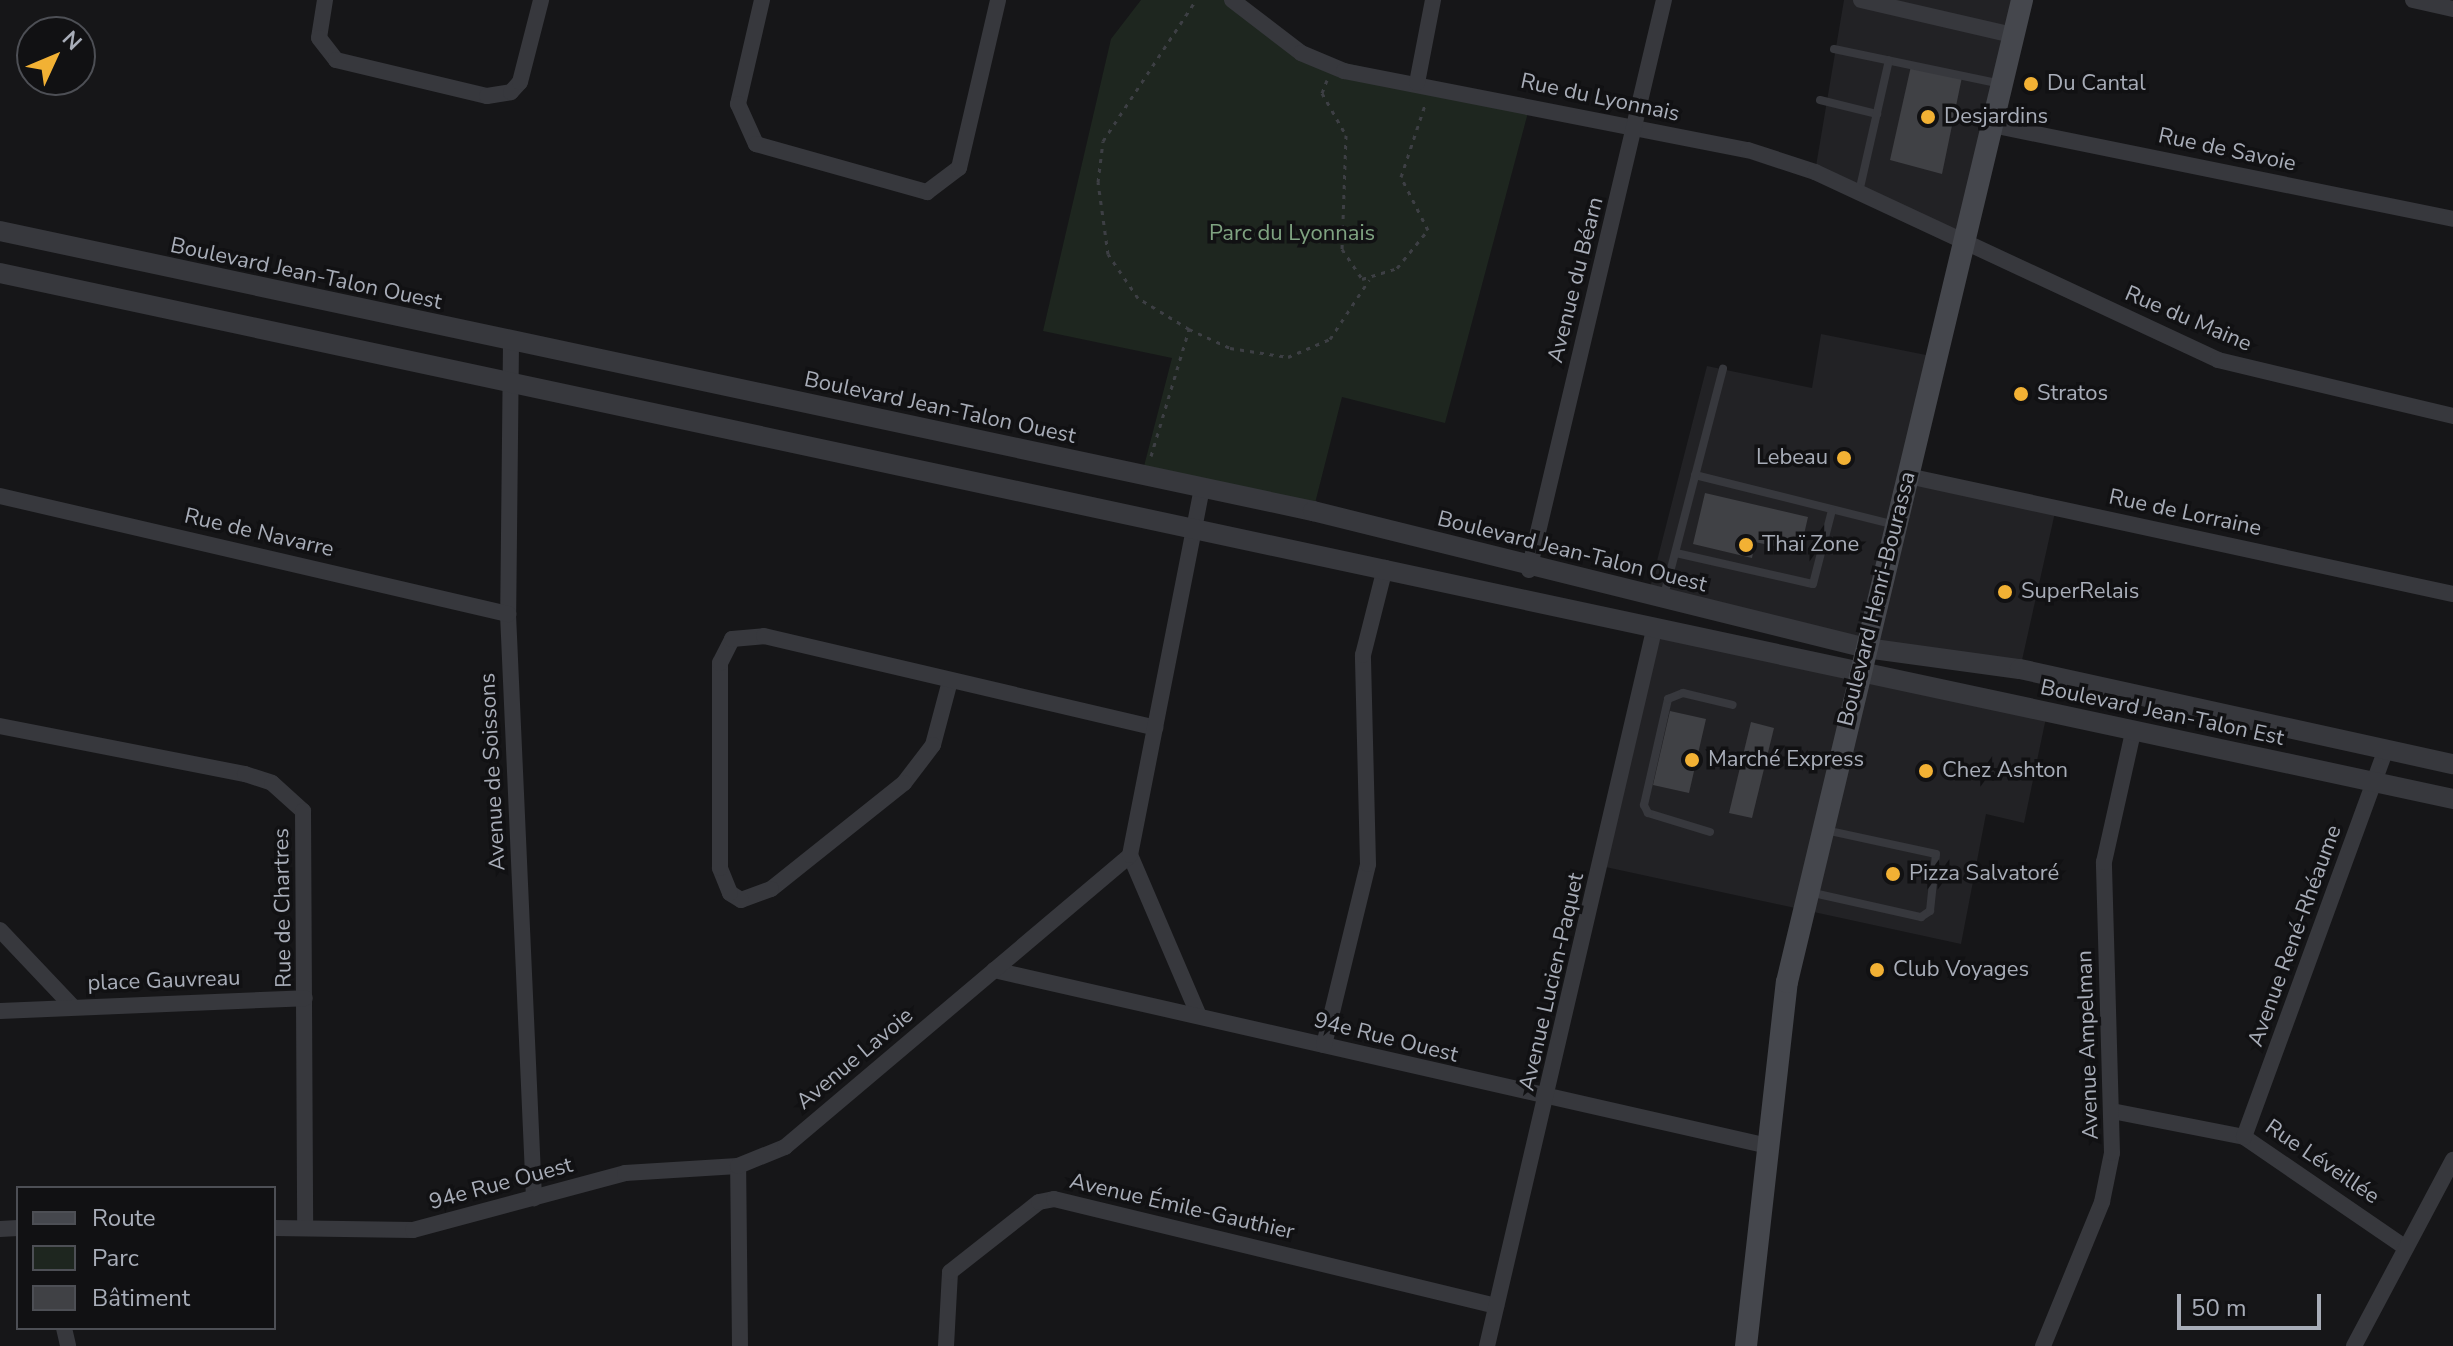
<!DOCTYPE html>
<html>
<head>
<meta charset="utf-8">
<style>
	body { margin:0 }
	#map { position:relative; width:2453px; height:1346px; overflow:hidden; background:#161618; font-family:"Nunito Sans",sans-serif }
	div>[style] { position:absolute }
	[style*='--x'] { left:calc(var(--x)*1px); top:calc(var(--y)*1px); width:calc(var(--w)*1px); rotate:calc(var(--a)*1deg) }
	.built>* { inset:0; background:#222225 }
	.green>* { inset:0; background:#1e261f }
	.building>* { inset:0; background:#404145 }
	.path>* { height:3px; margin-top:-1.5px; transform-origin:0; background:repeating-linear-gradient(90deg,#3d3f44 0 4px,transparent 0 10px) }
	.service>* { height:8px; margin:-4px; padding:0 4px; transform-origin:4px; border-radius:4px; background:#37383d }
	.minor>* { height:16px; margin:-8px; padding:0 8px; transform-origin:8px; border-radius:8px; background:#37383d }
	.tertiary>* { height:20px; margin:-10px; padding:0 10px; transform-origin:10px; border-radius:10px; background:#37383d }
	.secondary>* { height:22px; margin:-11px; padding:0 11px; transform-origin:11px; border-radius:11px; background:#45474d }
	.dots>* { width:22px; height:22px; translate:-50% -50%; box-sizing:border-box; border:4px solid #111113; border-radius:50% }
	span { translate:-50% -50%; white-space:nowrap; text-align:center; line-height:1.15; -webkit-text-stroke:7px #111113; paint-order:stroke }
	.poi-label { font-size:22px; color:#a8adb8 }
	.left { translate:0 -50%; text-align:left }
	.right { translate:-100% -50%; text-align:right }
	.street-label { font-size:22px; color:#a8adb8 }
	.park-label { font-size:22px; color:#7fa381 }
	.legend { position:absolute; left:16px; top:1186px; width:260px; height:144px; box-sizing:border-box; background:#111113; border:2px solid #4d4f55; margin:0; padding:10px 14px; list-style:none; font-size:24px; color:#a8adb8 }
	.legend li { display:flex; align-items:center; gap:16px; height:40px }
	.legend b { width:40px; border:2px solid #4d4f55 }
	.north { position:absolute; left:16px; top:16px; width:80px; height:80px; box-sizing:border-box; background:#111113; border:2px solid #4d4f55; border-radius:50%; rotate:46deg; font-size:22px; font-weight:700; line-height:32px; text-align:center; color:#a8adb8 }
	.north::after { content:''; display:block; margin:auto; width:28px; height:36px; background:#f2b134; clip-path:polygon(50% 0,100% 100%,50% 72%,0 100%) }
	.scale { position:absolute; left:2177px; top:1294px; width:144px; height:36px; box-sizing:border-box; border:4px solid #a8adb8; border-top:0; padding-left:10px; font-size:24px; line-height:28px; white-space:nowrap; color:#a8adb8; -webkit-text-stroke:6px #111113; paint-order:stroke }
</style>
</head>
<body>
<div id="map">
	<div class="built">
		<i style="clip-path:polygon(1844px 0,2022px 0,1964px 242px,1815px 172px)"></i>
		<i style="clip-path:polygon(1821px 334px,1936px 357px,1908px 476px,2056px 508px,2020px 669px,1648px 596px,1707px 366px,1812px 388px)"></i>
		<i style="clip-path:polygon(1655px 626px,2047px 713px,2024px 823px,1986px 814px,1961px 944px,1601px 866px)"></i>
	</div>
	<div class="green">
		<i style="clip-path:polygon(1141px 0,1232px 0,1301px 53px,1530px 105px,1445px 423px,1342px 397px,1313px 511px,1142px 474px,1172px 358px,1043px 331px,1111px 39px)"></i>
	</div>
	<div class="building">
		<i style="clip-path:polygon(1911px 66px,1962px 77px,1942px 174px,1890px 160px)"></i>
		<i style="clip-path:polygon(1705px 493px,1808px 517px,1800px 552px,1755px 542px,1752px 558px,1693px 544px)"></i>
		<i style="clip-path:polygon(1670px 711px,1706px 719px,1689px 793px,1653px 785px)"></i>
		<i style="clip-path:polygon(1751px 722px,1774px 728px,1752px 818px,1729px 813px)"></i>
	</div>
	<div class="path">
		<i style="--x:1327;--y:80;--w:14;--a:111"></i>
		<i style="--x:1322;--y:93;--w:48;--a:60.3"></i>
		<i style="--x:1346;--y:135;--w:114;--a:92"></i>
		<i style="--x:1342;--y:249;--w:36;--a:56"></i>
		<i style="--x:1362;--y:279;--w:37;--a:-17"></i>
		<i style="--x:1397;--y:268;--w:49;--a:-50.8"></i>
		<i style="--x:1428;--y:230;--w:59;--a:-117"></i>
		<i style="--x:1401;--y:177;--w:76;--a:-71.6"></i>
		<i style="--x:1189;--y:329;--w:45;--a:24.9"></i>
		<i style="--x:1230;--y:348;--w:59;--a:8.8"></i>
		<i style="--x:1288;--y:357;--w:46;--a:-23.2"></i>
		<i style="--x:1330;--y:339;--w:71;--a:-56.5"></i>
		<i style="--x:1151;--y:456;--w:133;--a:-73.3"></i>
		<i style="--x:1189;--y:329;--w:60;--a:-148.7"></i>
		<i style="--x:1138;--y:298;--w:53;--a:-124.3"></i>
		<i style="--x:1108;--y:254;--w:73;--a:-97.9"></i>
		<i style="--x:1098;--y:182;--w:41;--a:-83"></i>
		<i style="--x:1103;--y:141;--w:169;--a:-56.6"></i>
	</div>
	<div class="service">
		<i style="--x:1834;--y:49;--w:171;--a:11.8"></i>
		<i style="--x:1820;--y:100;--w:59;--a:13.8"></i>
		<i style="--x:1859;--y:192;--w:135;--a:-77.2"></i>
		<i style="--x:1695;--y:475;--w:206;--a:14"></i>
		<i style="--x:1676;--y:553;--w:140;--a:12.8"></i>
		<i style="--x:1813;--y:584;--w:76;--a:-75.6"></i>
		<i style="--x:1663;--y:599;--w:238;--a:-75.4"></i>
		<i style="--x:1710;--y:832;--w:65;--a:-163"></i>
		<i style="--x:1648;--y:813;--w:9;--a:-117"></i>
		<i style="--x:1644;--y:805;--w:109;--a:-77.2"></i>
		<i style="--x:1668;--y:699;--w:16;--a:-22"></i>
		<i style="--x:1683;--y:693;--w:51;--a:13.5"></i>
		<i style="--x:1809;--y:892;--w:115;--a:12.6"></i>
		<i style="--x:1921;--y:917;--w:11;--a:-34"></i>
		<i style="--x:1930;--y:911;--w:57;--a:-84"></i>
		<i style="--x:1936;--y:854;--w:114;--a:-167.8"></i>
	</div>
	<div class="minor">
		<i style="--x:325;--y:0;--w:38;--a:99"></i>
		<i style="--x:319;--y:38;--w:28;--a:52"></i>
		<i style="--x:336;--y:60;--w:155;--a:13.4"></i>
		<i style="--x:487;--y:96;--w:24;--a:-9"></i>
		<i style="--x:511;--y:92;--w:13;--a:-48"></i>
		<i style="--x:520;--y:82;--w:85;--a:-75.6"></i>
		<i style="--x:762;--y:0;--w:107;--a:103"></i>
		<i style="--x:738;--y:104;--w:44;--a:65.8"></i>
		<i style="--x:756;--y:144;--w:178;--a:15.7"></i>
		<i style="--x:927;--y:192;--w:40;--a:-37"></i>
		<i style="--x:959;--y:168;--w:172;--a:-76.9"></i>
		<i style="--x:1232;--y:0;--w:87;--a:37.5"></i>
		<i style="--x:1301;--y:53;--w:47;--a:22.7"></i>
		<i style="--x:1344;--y:71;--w:412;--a:11.1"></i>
		<i style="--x:1748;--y:150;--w:71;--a:18.2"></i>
		<i style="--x:1815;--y:172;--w:445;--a:25"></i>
		<i style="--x:2218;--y:360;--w:242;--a:13.4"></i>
		<i style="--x:1861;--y:0;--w:156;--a:13"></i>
		<i style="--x:2413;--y:0;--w:41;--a:12.7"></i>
		<i style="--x:1417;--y:83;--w:85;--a:-79.1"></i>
		<i style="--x:1992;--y:125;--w:470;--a:11.5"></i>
		<i style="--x:511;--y:343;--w:271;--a:90.6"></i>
		<i style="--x:508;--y:614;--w:585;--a:87.45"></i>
		<i style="--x:1908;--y:476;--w:558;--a:12.22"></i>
		<i style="--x:0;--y:496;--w:522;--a:13.08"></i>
		<i style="--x:1529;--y:570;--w:586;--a:-76.68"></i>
		<i style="--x:950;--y:681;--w:66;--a:104.9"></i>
		<i style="--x:933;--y:745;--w:48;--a:127.3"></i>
		<i style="--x:904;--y:783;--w:170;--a:141.4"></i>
		<i style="--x:771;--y:889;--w:32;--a:160"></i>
		<i style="--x:741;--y:900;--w:13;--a:-148"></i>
		<i style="--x:730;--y:893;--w:27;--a:-112"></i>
		<i style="--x:720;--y:868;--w:205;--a:-90"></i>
		<i style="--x:720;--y:663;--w:27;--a:-63"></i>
		<i style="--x:732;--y:639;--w:32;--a:-5"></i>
		<i style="--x:764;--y:636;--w:402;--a:13.2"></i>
		<i style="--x:0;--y:726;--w:250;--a:11.1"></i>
		<i style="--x:245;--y:774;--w:28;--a:18"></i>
		<i style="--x:272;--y:783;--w:42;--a:42.1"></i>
		<i style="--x:303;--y:811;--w:417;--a:89.7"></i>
		<i style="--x:1130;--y:855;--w:175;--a:66.8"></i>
		<i style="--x:0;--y:930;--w:105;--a:46.5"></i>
		<i style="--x:994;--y:970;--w:794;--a:12.81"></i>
		<i style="--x:0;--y:1011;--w:305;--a:-2.4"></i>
		<i style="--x:1324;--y:1045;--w:186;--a:-76.3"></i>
		<i style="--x:1368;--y:864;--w:209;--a:-91.4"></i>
		<i style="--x:1363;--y:655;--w:90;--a:-75.8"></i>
		<i style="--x:2112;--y:1111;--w:135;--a:11.1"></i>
		<i style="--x:2244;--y:1137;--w:196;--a:34.4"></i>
		<i style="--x:2244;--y:1137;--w:413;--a:-69.9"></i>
		<i style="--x:274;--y:1228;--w:139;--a:0.8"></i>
		<i style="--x:413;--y:1230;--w:220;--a:-15"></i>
		<i style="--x:625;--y:1173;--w:113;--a:-3.5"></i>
		<i style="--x:0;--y:1229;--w:18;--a:-3"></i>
		<i style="--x:64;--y:1328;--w:18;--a:77"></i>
		<i style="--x:740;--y:1346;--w:180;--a:-90.6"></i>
		<i style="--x:738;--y:1166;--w:51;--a:-22"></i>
		<i style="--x:785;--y:1147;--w:452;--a:-40.2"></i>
		<i style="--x:1130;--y:855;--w:375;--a:-78.9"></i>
		<i style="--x:946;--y:1346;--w:74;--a:-86.9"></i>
		<i style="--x:950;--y:1272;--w:113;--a:-38.2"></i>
		<i style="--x:1039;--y:1202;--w:15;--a:-11"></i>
		<i style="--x:1054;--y:1199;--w:455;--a:13.6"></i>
		<i style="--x:1487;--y:1346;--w:739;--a:-76.87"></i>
		<i style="--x:2043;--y:1346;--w:156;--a:-67.7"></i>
		<i style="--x:2102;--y:1202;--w:50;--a:-78.5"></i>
		<i style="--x:2112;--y:1153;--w:291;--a:-91.6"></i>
		<i style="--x:2104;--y:862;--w:133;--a:-77.4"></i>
		<i style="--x:2354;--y:1346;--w:211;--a:-62"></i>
	</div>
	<div class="tertiary">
		<i style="--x:0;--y:231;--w:1343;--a:12.04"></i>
		<i style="--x:1313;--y:511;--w:570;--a:13.91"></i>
		<i style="--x:1866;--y:648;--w:155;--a:7.8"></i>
		<i style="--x:2020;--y:669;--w:443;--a:12.4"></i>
		<i style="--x:0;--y:273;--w:2509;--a:12.1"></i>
	</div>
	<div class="secondary">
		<i style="--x:1746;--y:1346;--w:366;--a:-83.6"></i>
		<i style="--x:1787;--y:982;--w:1010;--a:-76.54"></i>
	</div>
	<div class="dots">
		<i style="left:2031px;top:84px;background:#f2b134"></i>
		<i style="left:1928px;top:117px;background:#f2b134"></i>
		<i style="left:2021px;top:394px;background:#f2b134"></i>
		<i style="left:1844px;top:458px;background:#f2b134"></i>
		<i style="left:1746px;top:545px;background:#f2b134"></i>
		<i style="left:2005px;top:592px;background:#f2b134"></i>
		<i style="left:1692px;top:760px;background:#f2b134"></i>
		<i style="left:1926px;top:771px;background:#f2b134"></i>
		<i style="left:1893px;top:874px;background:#f2b134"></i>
		<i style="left:1877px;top:970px;background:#f2b134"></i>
	</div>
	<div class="poi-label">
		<span class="left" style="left:2047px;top:84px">Du Cantal</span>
		<span class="left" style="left:1944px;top:117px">Desjardins</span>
		<span class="left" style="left:2037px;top:394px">Stratos</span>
		<span class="right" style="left:1828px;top:458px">Lebeau</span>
		<span class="left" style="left:1762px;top:545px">Thaï Zone</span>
		<span class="left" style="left:2021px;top:592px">SuperRelais</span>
		<span class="left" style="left:1708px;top:760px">Marché Express</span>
		<span class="left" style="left:1942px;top:771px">Chez Ashton</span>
		<span class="left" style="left:1909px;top:874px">Pizza Salvatoré</span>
		<span class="left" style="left:1893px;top:970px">Club Voyages</span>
	</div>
	<div class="street-label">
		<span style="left:1600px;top:98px;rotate:12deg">Rue du Lyonnais</span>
		<span style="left:2227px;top:150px;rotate:12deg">Rue de Savoie</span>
		<span style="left:306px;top:274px;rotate:12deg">Boulevard Jean-Talon Ouest</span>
		<span style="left:1576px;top:280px;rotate:-76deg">Avenue du Béarn</span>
		<span style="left:2188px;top:319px;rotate:23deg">Rue du Maine</span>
		<span style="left:940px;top:408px;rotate:12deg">Boulevard Jean-Talon Ouest</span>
		<span style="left:2185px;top:513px;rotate:12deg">Rue de Lorraine</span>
		<span style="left:259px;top:533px;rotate:13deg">Rue de Navarre</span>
		<span style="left:1572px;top:552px;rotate:14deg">Boulevard Jean-Talon Ouest</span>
		<span style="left:1877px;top:599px;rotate:-76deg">Boulevard Henri-Bourassa</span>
		<span style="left:2162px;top:713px;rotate:12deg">Boulevard Jean-Talon Est</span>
		<span style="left:493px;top:772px;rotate:-93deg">Avenue de Soissons</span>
		<span style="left:283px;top:908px;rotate:-91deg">Rue de Chartres</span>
		<span style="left:2295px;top:936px;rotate:-70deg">Avenue René-Rhéaume</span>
		<span style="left:164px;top:981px;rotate:-2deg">place Gauvreau</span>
		<span style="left:1552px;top:982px;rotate:-77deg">Avenue Lucien-Paquet</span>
		<span style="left:1386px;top:1038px;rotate:14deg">94e Rue Ouest</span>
		<span style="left:2088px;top:1045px;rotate:-92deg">Avenue Ampelman</span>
		<span style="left:855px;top:1059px;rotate:-40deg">Avenue Lavoie</span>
		<span style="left:2322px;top:1162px;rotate:34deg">Rue Léveillée</span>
		<span style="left:501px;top:1184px;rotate:-15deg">94e Rue Ouest</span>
		<span style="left:1182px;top:1207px;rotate:13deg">Avenue Émile-Gauthier</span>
	</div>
	<div class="park-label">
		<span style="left:1292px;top:234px">Parc du Lyonnais</span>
	</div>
	<ul class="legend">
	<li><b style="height:10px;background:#45474d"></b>Route</li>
	<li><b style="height:22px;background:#1e261f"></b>Parc</li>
	<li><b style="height:22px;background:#404145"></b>Bâtiment</li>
	</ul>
	<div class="north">N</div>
	<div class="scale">50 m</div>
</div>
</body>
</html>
